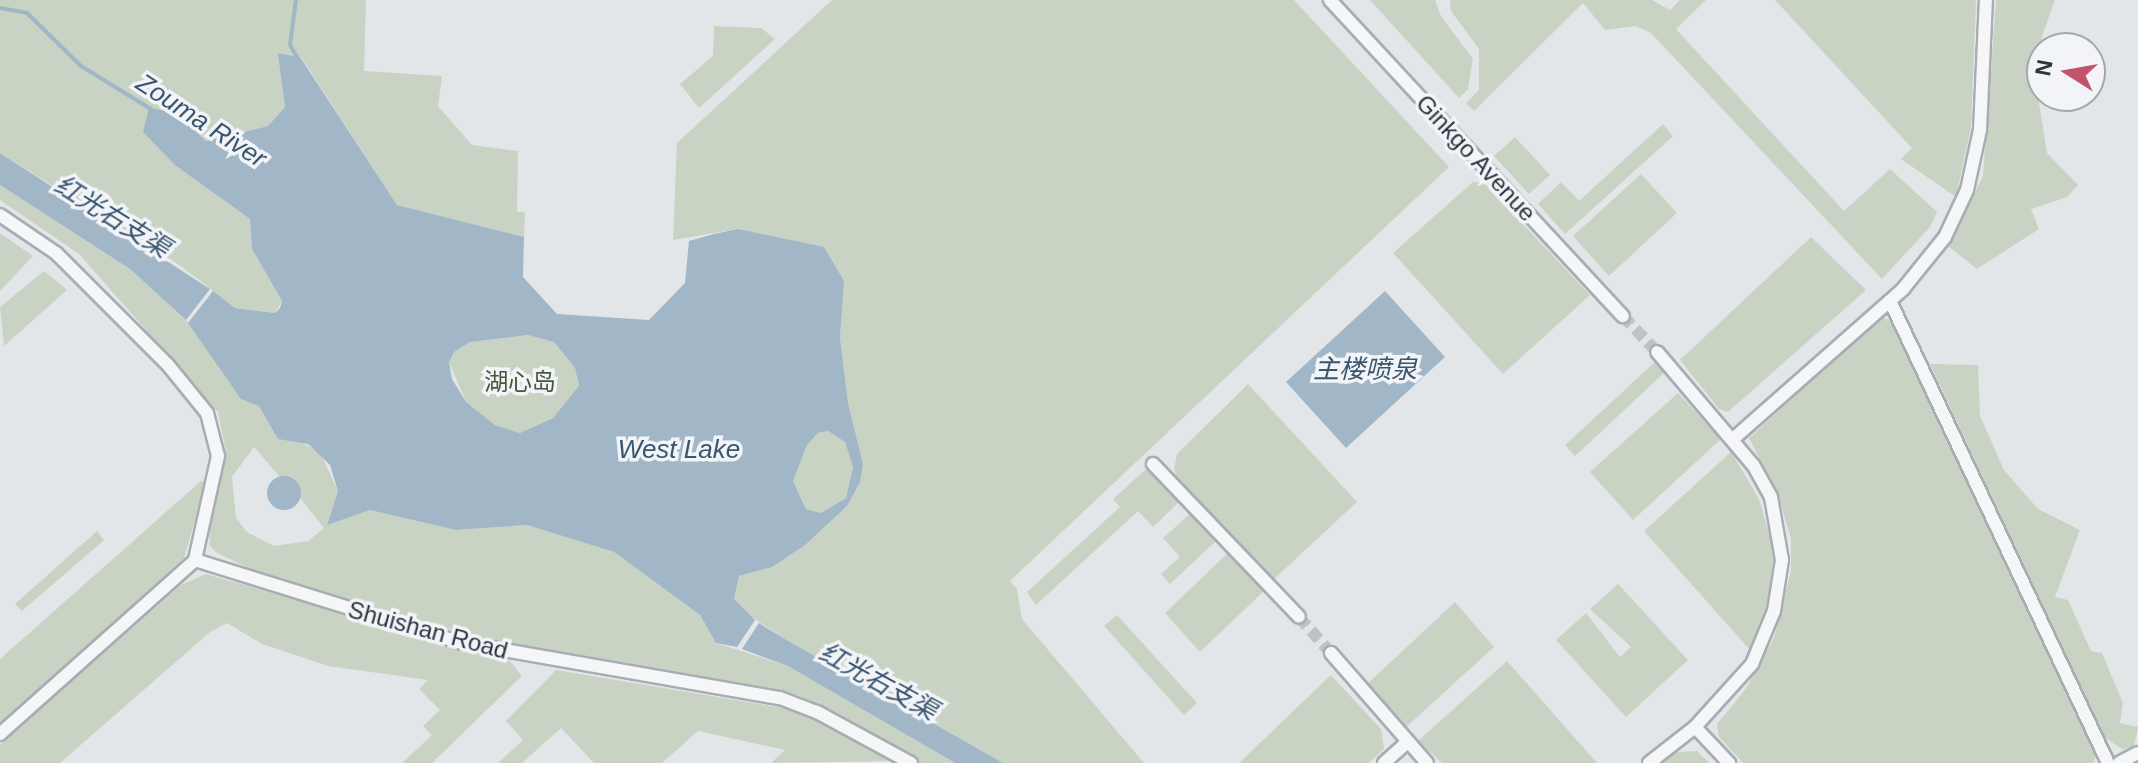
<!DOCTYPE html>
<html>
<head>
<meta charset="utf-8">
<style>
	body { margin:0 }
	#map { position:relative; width:2138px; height:763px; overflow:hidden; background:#e2e6e9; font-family:Arial,"Noto Sans SC",sans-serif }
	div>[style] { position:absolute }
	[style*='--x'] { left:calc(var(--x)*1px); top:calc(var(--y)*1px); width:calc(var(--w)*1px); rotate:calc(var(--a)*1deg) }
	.green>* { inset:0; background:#c9d3c4 }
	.water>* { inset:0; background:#a1b6c6 }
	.round { border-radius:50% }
	.stream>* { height:4px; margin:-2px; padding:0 2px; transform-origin:2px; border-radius:2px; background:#a1b6c6 }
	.minor-tunnel>* { height:12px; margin-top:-6px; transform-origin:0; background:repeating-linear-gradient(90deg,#bec3c7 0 12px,transparent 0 18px) }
	.roads { filter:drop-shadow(2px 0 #a8adb3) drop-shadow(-2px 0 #a8adb3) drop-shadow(0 2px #a8adb3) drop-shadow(0 -2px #a8adb3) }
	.minor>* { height:12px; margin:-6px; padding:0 6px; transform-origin:6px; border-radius:6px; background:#f5f6f8 }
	span { translate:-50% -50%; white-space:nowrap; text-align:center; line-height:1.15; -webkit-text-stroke:7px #f2f4f7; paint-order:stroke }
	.street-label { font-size:24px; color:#2c3540 }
	.park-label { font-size:24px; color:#435a3a }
	.water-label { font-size:26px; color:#395670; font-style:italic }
	.north { position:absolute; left:2026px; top:32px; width:80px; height:80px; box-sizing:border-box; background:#f2f4f7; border:2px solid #a3a8ae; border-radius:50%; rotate:281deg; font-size:22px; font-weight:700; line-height:32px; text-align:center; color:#2c3540 }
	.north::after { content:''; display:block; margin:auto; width:28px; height:36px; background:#c3536d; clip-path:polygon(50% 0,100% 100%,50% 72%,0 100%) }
</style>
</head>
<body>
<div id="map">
	<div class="green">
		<i style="clip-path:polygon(0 0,366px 0,364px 71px,442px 76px,438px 106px,472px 145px,518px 151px,517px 212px,525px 212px,524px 237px,397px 205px,301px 57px,279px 53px,285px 107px,268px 126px,206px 141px,175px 112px,176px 166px,250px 219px,252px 249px,282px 301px,275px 313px,235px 308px,181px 266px,0 153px)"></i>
		<i style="clip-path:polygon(832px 0,1294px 0,1449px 167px,1010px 581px,1017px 589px,1022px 619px,1144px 763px,1003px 763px,783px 638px,740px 609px,734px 599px,739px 576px,772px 567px,847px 506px,863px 464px,848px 403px,840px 338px,844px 282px,738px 229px,673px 240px,677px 143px)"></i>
		<i style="clip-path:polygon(1370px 0,1435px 0,1441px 16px,1473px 59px,1468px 89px,1459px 98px)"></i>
		<i style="clip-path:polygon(1450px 0,1652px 0,1670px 10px,1680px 0,1706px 0,1676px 29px,1844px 211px,1890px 169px,1937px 212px,1930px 227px,1882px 279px,1651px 33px,1636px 26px,1605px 30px,1583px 3px,1474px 111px,1466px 103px,1479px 90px,1479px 49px,1451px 11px)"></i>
		<i style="clip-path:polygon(1775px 0,1976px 0,1971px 127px,1956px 197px,1901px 159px,1912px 148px)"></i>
		<i style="clip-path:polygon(1996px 0,2055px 0,2042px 36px,2036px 84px,2047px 153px,2078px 185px,2067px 197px,2031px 209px,2039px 229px,1977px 269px,1948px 246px,1983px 176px)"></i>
		<i style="clip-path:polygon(714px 26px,761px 28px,775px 39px,699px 108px,680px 84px,713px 56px)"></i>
		<i style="clip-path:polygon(1663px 124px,1673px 136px,1565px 234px,1538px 204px,1561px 182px,1579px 201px)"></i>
		<i style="clip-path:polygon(1515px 137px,1550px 175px,1529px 194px,1494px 156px)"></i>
		<i style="clip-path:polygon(1641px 174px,1677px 213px,1609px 276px,1573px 236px)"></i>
		<i style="clip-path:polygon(1473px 182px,1484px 183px,1590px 295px,1503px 374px,1393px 253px)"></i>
		<i style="clip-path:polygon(evenodd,0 185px,130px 269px,186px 320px,259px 406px,278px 438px,294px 439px,320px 452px,338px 491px,327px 524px,370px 510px,456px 530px,527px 525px,614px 552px,700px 615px,716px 643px,788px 666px,955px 763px,921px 763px,798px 695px,516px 649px,257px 572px,217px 553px,210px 546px,209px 524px,226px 452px,218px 412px,79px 254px,0 200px,0 185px,254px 447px,279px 476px,297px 482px,300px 498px,324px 528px,308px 541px,274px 546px,247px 532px,236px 518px,232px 477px,254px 447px)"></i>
		<i style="clip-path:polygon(0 233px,33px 256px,0 291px)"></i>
		<i style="clip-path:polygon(1811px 237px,1866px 290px,1728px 412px,1719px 409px,1680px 360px)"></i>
		<i style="clip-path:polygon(44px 271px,67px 290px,4px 346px,0 307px)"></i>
		<i style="clip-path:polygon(1882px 317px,1891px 321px,2096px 752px,2094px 763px,1743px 763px,1719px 737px,1717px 724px,1745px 690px,1774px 638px,1791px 571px,1791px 538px,1778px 495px,1749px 438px)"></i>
		<i style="clip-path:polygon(528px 335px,553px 341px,575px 368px,579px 387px,553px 418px,520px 433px,495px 425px,466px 402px,449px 362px,454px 352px,470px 342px)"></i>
		<i style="clip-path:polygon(1655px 362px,1664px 373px,1575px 456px,1565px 445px)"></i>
		<i style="clip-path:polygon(1930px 364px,1978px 365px,1980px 416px,2004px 470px,2038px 509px,2080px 530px,2055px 597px,2068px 600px,2091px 651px,2102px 653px,2123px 703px,2120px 723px,2138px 727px,2134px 747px,2122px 749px,2104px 737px)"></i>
		<i style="clip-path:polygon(1248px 384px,1357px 502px,1273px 580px,1178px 481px,1174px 469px,1177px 454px)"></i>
		<i style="clip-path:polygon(1678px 393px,1721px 439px,1633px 520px,1590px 472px)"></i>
		<i style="clip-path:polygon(828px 431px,845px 442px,853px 467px,846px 498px,821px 513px,806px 509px,793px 481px,807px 445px,818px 433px)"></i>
		<i style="clip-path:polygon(1731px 452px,1759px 499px,1774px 551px,1768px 609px,1751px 651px,1644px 531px)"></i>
		<i style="clip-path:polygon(1146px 469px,1179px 502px,1153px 527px,1138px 511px,1036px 605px,1027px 592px,1120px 507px,1113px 499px)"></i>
		<i style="clip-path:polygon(201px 481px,206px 482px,184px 558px,0 724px,0 659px)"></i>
		<i style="clip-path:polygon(1190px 514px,1216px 541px,1170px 584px,1161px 574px,1180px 557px,1163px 538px)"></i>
		<i style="clip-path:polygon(97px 531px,104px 540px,22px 611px,15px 604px)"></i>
		<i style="clip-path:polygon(1229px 552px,1265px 590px,1200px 652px,1165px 613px)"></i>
		<i style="clip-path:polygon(206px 574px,510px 661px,522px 676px,432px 763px,402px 763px,432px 735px,423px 726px,440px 710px,419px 689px,428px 680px,328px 666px,262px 644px,227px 623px,210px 632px,60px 763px,0 763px,0 745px,181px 585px)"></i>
		<i style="clip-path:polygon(1618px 584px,1688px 660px,1626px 717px,1556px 640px,1586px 613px,1620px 657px,1631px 647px,1590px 609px)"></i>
		<i style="clip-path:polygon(1455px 602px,1494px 647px,1405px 728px,1365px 686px)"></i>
		<i style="clip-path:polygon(1117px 615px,1197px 703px,1184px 715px,1104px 626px)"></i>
		<i style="clip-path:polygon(1507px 661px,1597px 763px,1442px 763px,1418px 741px)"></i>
		<i style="clip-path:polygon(556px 670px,784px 708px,820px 721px,891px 761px,771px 763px,785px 750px,698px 731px,662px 763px,594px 763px,561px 728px,522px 763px,498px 763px,523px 740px,506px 721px)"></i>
		<i style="clip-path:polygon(1331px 675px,1381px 729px,1384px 749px,1369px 763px,1239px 763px)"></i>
		<i style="clip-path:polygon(1697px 751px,1709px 763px,1663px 763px,1677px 752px)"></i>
	</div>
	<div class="water">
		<i style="clip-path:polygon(evenodd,278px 53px,300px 57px,397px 205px,524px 237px,523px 277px,557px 314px,649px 320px,685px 283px,689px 241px,714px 234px,738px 229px,824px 247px,844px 281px,840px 338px,848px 403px,863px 464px,860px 482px,847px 506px,805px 545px,772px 567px,739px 576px,734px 599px,755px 620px,737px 647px,716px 643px,700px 615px,614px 552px,527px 525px,456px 530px,370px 510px,327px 525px,338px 491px,330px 465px,308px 444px,278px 439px,259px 406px,241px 399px,188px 323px,213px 291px,235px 308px,275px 313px,280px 308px,282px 301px,252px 249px,250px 219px,176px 166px,143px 132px,149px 108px,175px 112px,206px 141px,268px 126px,285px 107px,278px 53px,528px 335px,554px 342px,575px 368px,579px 386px,553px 418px,520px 433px,495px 425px,466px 402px,452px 379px,449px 362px,454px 352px,470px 342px,528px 335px,278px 53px,828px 431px,845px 442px,853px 467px,846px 498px,821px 513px,806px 509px,793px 481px,807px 445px,818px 433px,828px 431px)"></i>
		<i style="clip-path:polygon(0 153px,210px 289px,186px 320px,130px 269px,0 185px)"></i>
		<i style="clip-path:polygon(1385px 291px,1445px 357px,1346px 448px,1286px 382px)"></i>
		<i class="round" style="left:267px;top:476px;width:34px;height:34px"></i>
		<i style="clip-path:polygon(759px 623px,783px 638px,1003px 763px,955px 763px,788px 666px,742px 649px)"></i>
	</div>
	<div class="stream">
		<i style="--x:296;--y:0;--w:45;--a:97.6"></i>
		<i style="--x:290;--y:45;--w:20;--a:60"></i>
		<i style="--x:0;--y:8;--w:27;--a:10"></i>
		<i style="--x:27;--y:13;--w:76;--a:44.5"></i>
		<i style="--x:81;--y:66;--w:82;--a:31.6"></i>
	</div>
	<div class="minor-tunnel">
		<i style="--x:1623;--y:316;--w:50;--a:46.6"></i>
		<i style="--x:1299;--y:617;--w:48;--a:48.4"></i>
	</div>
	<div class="roads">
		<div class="minor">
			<i style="--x:1330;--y:0;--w:431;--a:47.2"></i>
			<i style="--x:0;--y:215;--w:68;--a:34.2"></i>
			<i style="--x:56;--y:253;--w:158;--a:45"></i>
			<i style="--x:168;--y:365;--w:62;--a:50.9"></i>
			<i style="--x:207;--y:413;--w:44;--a:75.7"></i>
			<i style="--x:218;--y:456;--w:107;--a:102.5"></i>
			<i style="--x:1890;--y:301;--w:511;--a:64.74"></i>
			<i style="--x:1733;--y:439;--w:227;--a:-41.4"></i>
			<i style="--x:1903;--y:289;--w:67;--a:-51.1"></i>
			<i style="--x:1945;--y:237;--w:52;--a:-64.9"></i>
			<i style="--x:1967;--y:190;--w:61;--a:-77.8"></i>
			<i style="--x:1980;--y:130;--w:130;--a:-87.4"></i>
			<i style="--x:1153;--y:464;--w:211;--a:46.3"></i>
			<i style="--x:1331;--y:653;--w:146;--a:48.9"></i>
			<i style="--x:1695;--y:727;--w:50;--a:46.6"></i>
			<i style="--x:0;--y:734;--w:261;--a:-41.7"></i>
			<i style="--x:195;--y:560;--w:275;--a:17.3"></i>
			<i style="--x:458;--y:642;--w:327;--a:9.9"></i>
			<i style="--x:780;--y:698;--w:40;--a:21"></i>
			<i style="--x:817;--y:712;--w:107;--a:28.5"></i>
			<i style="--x:1384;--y:763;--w:30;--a:-42"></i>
			<i style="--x:1649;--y:763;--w:58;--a:-38"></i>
			<i style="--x:1695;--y:727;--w:85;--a:-47.9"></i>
			<i style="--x:1752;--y:664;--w:57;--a:-67.5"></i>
			<i style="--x:1774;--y:611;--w:52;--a:-81.1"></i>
			<i style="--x:1782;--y:560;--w:64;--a:-99.9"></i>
			<i style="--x:1771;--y:497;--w:37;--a:-119"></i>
			<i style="--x:1753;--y:465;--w:148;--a:-130.3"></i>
			<i style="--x:2119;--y:763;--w:21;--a:-28"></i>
		</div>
	</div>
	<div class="street-label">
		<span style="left:1476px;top:158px;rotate:47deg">Ginkgo Avenue</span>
		<span style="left:428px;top:630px;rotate:15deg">Shuishan Road</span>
	</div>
	<div class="park-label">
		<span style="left:520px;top:382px">湖心岛</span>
	</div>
	<div class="water-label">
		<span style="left:201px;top:121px;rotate:33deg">Zouma River</span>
		<span style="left:112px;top:217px;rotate:32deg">红光右支渠</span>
		<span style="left:1365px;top:370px">主楼喷泉</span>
		<span style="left:679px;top:450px">West Lake</span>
		<span style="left:878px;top:682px;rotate:29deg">红光右支渠</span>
	</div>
	<div class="north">N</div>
</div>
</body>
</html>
